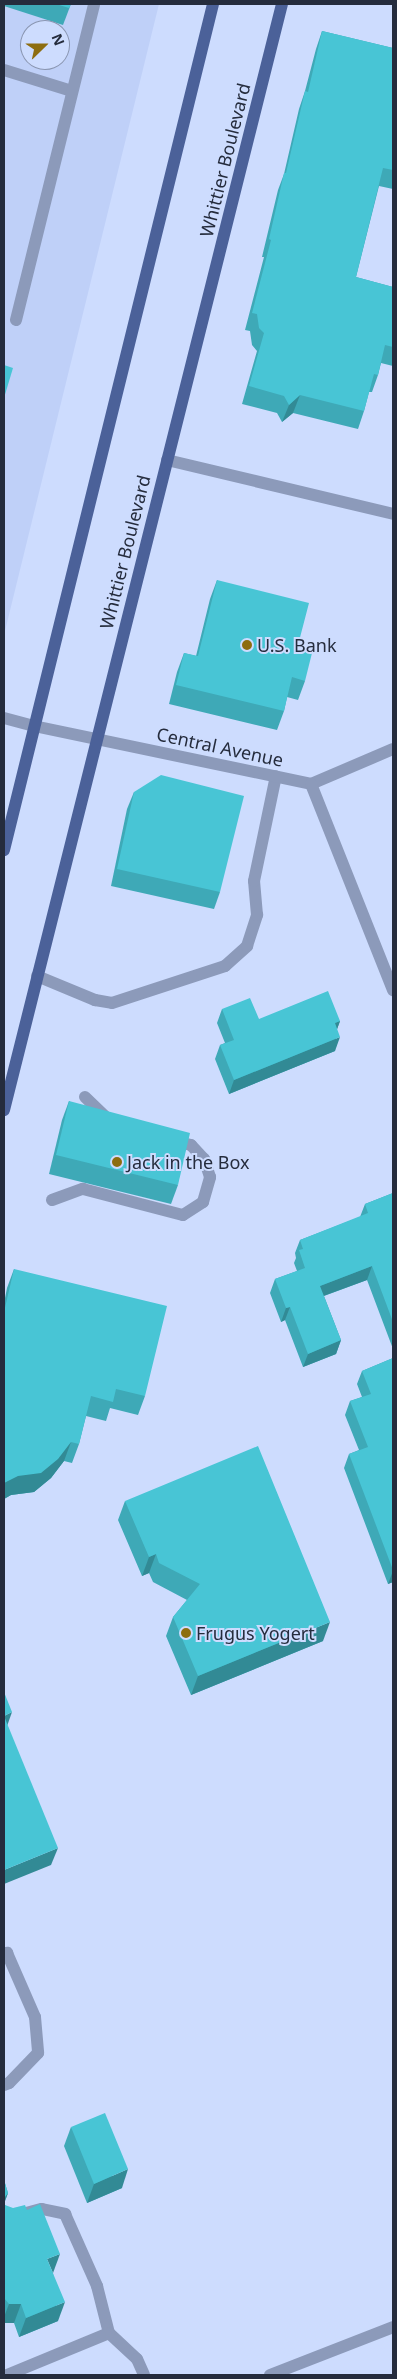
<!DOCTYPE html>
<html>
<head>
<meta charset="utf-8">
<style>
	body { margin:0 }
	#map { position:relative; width:397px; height:2379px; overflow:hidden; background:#cddcfe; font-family:"Noto Sans",sans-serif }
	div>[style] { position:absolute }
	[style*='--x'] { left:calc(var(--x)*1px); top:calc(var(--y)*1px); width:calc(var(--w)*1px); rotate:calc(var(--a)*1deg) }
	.built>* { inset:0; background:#bfd0f8 }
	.service>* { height:12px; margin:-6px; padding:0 6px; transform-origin:6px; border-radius:6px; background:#8c9aba }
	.minor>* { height:12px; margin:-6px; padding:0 6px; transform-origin:6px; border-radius:6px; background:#8c9aba }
	.tertiary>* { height:12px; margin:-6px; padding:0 6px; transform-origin:6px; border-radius:6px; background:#8c9aba }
	.primary>* { height:12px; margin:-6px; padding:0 6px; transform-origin:6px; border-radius:6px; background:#4b6199 }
	.wall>* { inset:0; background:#3ea9b7 }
	.shaded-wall>* { inset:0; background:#328a95 }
	.building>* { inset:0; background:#48c5d5 }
	.dots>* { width:14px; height:14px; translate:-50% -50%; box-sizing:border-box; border:2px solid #cddcfe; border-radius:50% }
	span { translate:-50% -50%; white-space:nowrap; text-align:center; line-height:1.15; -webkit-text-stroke:4px #cddcfe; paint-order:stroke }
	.street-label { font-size:18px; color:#252c3d }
	.poi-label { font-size:18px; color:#252c3d }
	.left { translate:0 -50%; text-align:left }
	.frame { position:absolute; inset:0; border:5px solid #252c3d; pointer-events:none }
	.north { position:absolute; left:20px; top:20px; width:50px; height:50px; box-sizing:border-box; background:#cddcfe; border:1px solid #8a96b1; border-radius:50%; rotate:68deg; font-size:14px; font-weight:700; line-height:20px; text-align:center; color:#252c3d }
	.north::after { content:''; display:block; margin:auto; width:18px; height:22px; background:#8d6d10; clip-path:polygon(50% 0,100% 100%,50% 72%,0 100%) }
</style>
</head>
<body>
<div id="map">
	<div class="built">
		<i style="clip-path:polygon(evenodd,4px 4px,159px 4px,4px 635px,4px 4px,30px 30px,60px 30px,60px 60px,30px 60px,30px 30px)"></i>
	</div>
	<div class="service">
		<i style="--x:4;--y:70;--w:71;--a:17.2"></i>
		<i style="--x:16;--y:320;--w:325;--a:-76.1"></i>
		<i style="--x:167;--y:460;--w:232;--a:13.4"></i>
		<i style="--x:4;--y:718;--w:31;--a:15"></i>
		<i style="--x:37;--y:976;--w:63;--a:22.5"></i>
		<i style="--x:95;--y:1000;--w:17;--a:10"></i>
		<i style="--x:112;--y:1003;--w:119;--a:-18.1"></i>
		<i style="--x:225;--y:966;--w:30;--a:-42"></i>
		<i style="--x:247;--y:946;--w:33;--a:-72"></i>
		<i style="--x:257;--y:915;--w:34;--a:-95"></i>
		<i style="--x:254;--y:881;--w:107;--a:-78.2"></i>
		<i style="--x:85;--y:1097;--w:30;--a:44"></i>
		<i style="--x:52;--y:1200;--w:33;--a:-20"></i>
		<i style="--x:83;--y:1189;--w:103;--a:14.6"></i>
		<i style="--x:183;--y:1215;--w:24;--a:-33"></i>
		<i style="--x:203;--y:1202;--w:26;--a:-74"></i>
		<i style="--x:210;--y:1177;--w:19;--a:-108"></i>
		<i style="--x:204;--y:1159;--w:19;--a:-133"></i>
		<i style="--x:191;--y:1145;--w:18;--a:-167"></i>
		<i style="--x:4;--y:1955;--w:4;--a:-34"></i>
		<i style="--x:7;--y:1953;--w:70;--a:66.4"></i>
		<i style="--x:35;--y:2017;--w:36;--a:85"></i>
		<i style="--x:38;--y:2053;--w:42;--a:134"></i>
		<i style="--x:9;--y:2083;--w:5;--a:158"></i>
		<i style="--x:4;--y:2219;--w:39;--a:-15"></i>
		<i style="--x:42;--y:2209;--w:24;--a:12"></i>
		<i style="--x:65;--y:2214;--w:79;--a:66"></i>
		<i style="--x:97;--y:2286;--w:49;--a:75.7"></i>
		<i style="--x:109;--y:2333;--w:38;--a:43"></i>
		<i style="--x:137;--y:2359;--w:17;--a:66"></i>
		<i style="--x:7;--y:2375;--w:110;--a:-22.4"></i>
	</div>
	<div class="minor">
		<i style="--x:34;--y:726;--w:283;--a:11.8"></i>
		<i style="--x:311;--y:784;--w:89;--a:-23.1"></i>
		<i style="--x:311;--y:784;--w:222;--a:68.3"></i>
	</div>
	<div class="tertiary">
		<i style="--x:270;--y:2375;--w:132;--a:-21.3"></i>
	</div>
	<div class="primary">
		<i style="--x:4;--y:850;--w:871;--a:-76.12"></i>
		<i style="--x:4;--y:1110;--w:1140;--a:-75.89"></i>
	</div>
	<div class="wall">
		<i style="clip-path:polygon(4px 4px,71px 4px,63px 25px,4px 6px)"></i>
		<i style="clip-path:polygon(322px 31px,393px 48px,393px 189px,379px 186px,356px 277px,393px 287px,393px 366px,381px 363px,378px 375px,372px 392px,369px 392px,364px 411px,358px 429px,293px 413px,282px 422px,277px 413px,242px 404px,257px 351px,252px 345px,250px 331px,245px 330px,264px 257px,262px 257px,278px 190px,284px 174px,299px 109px,305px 91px,316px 49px)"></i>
		<i style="clip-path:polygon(217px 580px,297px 649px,305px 681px,298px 700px,287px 697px,284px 711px,277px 730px,169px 704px,177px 672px,184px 653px,196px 656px,210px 599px)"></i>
		<i style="clip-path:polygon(134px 792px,220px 892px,214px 909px,111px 886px,127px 809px)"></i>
		<i style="clip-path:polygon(222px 1009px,259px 1019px,340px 1021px,337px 1029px,335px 1051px,229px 1094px,215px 1059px,220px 1045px,225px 1043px,217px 1023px)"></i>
		<i style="clip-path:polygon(69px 1101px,178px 1185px,171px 1204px,49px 1174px,62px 1120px)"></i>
		<i style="clip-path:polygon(393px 1193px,393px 1349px,367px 1280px,324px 1296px,341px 1340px,336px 1354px,303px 1367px,285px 1320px,281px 1322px,270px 1293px,275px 1279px,297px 1271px,294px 1263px,296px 1258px,295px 1253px,300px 1240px,360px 1217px,365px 1204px)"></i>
		<i style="clip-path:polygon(14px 1269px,145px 1396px,138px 1415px,110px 1408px,106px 1421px,86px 1416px,79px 1444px,72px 1463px,64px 1461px,51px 1478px,34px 1492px,11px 1495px,4px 1499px,4px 1303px,7px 1288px)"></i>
		<i style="clip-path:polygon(393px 1358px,393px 1582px,388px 1584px,344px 1468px,349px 1454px,359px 1450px,345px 1415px,350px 1401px,362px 1397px,357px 1384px,362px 1371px)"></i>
		<i style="clip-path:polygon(125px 1501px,323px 1641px,191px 1695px,166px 1636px,173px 1617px,187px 1600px,153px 1582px,149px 1573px,142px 1576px,118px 1520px)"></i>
		<i style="clip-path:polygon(71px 2127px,122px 2188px,87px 2203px,64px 2146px)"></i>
		<i style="clip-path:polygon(4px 2180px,8px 2193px,4px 2203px,5px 2205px,53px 2273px,58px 2321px,19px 2337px,14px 2323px,4px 2323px)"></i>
	</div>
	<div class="shaded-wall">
		<i style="clip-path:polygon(300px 395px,293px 413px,282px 422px,289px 405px)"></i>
		<i style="clip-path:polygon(340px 1021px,335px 1035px,335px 1023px)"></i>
		<i style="clip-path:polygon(340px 1037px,335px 1051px,229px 1094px,234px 1080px)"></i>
		<i style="clip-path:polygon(372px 1266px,367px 1280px,315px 1299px,320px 1286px)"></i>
		<i style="clip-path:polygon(290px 1307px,285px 1320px,281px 1322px,286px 1308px)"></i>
		<i style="clip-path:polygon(341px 1340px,336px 1354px,303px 1367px,308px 1354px)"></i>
		<i style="clip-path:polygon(71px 1442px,64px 1461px,51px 1478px,34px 1492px,11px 1495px,4px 1499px,4px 1483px)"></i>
		<i style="clip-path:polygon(156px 1554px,149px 1573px,142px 1576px,149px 1557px)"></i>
		<i style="clip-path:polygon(393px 1571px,393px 1582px,388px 1584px)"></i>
		<i style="clip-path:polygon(330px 1622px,323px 1641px,191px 1695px,198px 1676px)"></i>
		<i style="clip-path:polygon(12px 1712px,6px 1729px,4px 1716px)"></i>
		<i style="clip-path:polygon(58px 1848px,51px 1865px,4px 1884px,4px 1870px)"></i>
		<i style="clip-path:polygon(128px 2169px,122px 2188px,87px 2203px,94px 2184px)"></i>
		<i style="clip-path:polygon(8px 2193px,4px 2204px,4px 2198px)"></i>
		<i style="clip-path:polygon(60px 2254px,53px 2273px,47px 2259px)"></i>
		<i style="clip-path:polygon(65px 2302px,58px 2321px,19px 2337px,26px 2318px)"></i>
		<i style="clip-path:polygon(9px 2304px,21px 2304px,14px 2323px,4px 2323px,4px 2317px)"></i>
	</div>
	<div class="building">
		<i style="clip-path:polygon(56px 4px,71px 4px,69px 8px)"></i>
		<i style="clip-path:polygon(322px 31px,393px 48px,393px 170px,383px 168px,356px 277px,393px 287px,393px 347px,385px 345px,378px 375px,374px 374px,364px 411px,300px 395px,289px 405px,284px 396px,249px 386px,264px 333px,259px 328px,257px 314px,252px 313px,271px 240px,269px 239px,284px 173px,286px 173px,305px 91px,308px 92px)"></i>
		<i style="clip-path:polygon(4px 365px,13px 368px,4px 398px)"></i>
		<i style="clip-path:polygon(217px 580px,309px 603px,297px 649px,312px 653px,305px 681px,292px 677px,284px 711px,176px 685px,184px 653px,198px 656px)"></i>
		<i style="clip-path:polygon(161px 775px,244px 796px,220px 892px,117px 869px,134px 792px)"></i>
		<i style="clip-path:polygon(328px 991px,340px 1021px,335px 1023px,340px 1037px,234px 1080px,220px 1045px,234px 1040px,222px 1009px,250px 998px,259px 1019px)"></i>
		<i style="clip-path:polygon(69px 1101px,190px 1133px,178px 1185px,56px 1155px)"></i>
		<i style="clip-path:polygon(393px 1193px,393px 1322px,372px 1266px,320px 1286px,341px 1340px,308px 1354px,290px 1307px,286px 1308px,275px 1279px,305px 1268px,299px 1250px,303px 1249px,300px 1240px,368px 1213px,365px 1204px)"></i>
		<i style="clip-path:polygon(14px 1269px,167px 1306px,145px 1396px,116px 1389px,113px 1402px,91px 1396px,79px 1444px,71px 1442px,58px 1459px,41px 1473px,18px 1476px,4px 1483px,4px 1312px)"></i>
		<i style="clip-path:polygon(393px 1358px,393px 1570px,349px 1454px,368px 1447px,350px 1401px,371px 1394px,362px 1371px)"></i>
		<i style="clip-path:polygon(258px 1446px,330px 1622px,198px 1676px,173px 1617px,200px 1584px,159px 1563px,156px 1554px,149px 1557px,125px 1501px)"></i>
		<i style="clip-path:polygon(4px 1692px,12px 1712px,4px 1716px)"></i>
		<i style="clip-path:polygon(4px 1716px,58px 1848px,4px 1870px)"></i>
		<i style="clip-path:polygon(105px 2113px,128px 2169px,94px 2184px,71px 2127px)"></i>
		<i style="clip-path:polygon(4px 2180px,8px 2193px,4px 2198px)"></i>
		<i style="clip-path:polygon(4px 2201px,5px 2205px,13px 2208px,25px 2205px,27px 2210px,40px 2204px,60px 2254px,47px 2259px,65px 2302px,26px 2318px,21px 2304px,9px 2304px,4px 2298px)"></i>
	</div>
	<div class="dots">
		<i style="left:247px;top:645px;background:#8d6d10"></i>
		<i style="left:117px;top:1162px;background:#8d6d10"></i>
		<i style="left:186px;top:1633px;background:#8d6d10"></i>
	</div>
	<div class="street-label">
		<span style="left:225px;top:160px;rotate:-76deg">Whittier Boulevard</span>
		<span style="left:125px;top:552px;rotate:-76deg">Whittier Boulevard</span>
		<span style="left:220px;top:747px;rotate:12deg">Central Avenue</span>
	</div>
	<div class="poi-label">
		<span class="left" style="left:257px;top:645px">U.S. Bank</span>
		<span class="left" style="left:127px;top:1162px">Jack in the Box</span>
		<span class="left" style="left:196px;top:1633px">Frugus Yogert</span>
	</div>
	<div class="frame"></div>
	<div class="north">N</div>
</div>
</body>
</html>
